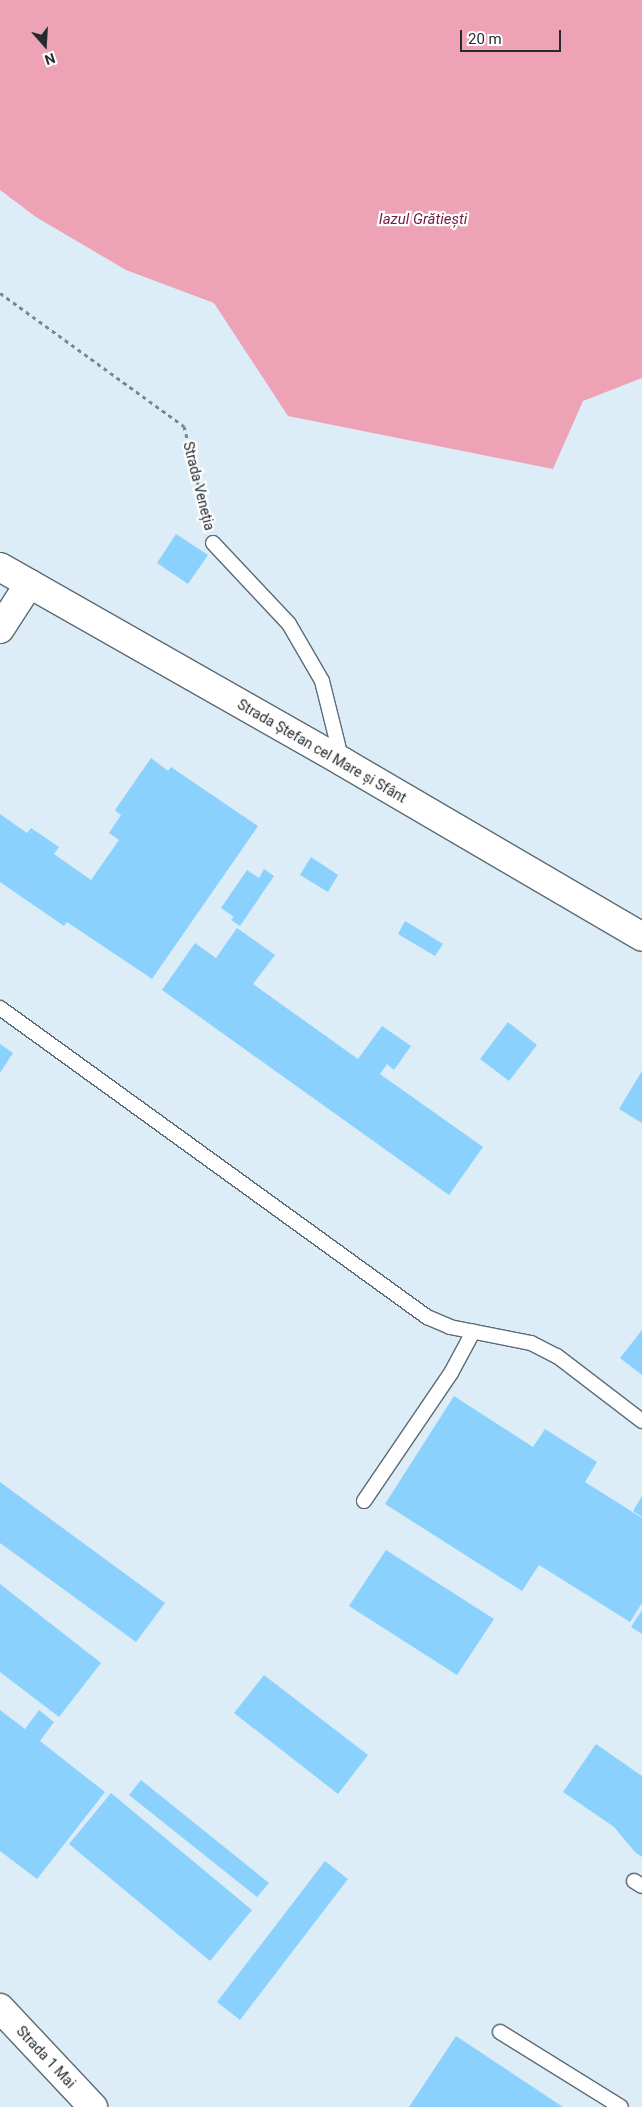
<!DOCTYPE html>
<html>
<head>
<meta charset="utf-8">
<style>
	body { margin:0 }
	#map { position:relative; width:642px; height:2107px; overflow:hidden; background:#ddedf8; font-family:Roboto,sans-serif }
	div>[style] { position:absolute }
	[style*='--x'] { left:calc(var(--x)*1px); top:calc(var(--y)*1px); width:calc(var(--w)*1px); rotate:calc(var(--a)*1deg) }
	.water>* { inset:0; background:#eda2b6 }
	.building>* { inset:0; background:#8bd1fd }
	.path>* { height:3px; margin-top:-1.5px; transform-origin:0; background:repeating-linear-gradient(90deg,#7a858c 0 4px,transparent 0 8px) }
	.roads { filter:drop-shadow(1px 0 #5c6b74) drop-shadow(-1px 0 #5c6b74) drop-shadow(0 1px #5c6b74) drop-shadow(0 -1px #5c6b74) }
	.lane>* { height:14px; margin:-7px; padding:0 7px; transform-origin:7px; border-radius:7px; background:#fff }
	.street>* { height:28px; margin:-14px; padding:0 14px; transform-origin:14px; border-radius:14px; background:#fff }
	.secondary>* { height:28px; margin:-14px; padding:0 14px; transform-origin:14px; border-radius:14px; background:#fff }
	span { translate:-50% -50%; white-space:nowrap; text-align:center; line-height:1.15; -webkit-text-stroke:4.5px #fff; paint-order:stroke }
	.street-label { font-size:14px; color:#252b2f }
	.water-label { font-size:15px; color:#731c3e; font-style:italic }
	.north { position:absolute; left:20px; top:20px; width:50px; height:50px; -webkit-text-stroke:4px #fff; paint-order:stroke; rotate:161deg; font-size:14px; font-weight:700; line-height:20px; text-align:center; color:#252b2f }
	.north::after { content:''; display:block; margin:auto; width:18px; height:22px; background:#252b2f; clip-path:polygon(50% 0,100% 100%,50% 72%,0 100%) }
	.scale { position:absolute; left:460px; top:30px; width:101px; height:22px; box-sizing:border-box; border:2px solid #252b2f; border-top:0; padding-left:6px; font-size:15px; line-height:18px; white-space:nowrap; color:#252b2f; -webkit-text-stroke:4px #fff; paint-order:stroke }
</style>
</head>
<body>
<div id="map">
	<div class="water">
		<i style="clip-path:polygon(0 0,642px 0,642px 378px,583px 401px,553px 469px,288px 416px,214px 303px,126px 270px,36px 217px,0 190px)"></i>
	</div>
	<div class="building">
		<i style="clip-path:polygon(176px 534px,208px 555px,188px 584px,157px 563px)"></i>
		<i style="clip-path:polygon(151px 758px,168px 771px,171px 767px,258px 826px,152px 979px,67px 922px,64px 926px,0 882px,0 814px,27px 833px,31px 828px,59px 847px,54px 854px,91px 880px,119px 840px,109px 833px,121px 815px,115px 810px)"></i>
		<i style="clip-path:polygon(311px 857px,338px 875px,328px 892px,300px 875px)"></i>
		<i style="clip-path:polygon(264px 869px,274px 876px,240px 926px,231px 920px,234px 917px,221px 908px,247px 870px,259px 878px)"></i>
		<i style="clip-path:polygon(405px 921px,443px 944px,435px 956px,398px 934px)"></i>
		<i style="clip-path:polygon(237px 928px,275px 955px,253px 984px,358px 1059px,382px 1026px,411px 1046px,394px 1070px,387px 1064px,380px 1074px,483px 1147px,449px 1195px,162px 990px,195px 943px,216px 958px)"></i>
		<i style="clip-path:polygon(508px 1022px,537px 1045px,509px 1081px,480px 1059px)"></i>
		<i style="clip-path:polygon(0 1044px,13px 1053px,0 1073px)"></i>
		<i style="clip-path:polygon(642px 1071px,642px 1123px,619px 1109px)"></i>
		<i style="clip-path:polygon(642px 1330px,642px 1375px,620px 1358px)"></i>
		<i style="clip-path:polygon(454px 1396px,533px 1447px,545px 1429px,597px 1462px,585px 1482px,642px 1518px,642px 1603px,630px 1622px,539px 1565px,522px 1591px,385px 1504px)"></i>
		<i style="clip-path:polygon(0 1482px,165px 1603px,136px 1642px,0 1543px)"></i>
		<i style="clip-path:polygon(642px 1496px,642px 1517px,633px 1511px)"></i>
		<i style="clip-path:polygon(386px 1550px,494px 1619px,457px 1675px,349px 1606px)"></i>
		<i style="clip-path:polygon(0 1584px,101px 1663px,59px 1717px,0 1672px)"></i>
		<i style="clip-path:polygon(642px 1610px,642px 1634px,631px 1627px)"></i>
		<i style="clip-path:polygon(264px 1675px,368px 1755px,338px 1794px,234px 1713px)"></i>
		<i style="clip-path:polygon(0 1710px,25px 1729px,39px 1710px,54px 1722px,40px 1741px,105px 1792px,37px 1879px,0 1851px)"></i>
		<i style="clip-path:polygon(596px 1744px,642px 1776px,642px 1857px,635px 1852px,614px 1827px,563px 1792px)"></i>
		<i style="clip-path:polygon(141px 1780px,269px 1883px,257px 1897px,129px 1795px)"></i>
		<i style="clip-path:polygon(111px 1793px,252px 1910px,210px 1961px,69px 1844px)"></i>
		<i style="clip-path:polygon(325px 1861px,348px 1879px,240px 2020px,217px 2002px)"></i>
		<i style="clip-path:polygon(456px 2036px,563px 2107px,409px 2107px)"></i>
	</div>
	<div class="path">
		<i style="--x:0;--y:293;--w:227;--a:35.9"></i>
		<i style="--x:184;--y:426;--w:98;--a:76.4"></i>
	</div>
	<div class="roads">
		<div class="lane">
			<i style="--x:213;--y:543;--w:111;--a:46.8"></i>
			<i style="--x:289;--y:624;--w:66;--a:59.9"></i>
			<i style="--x:322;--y:681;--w:82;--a:76"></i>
			<i style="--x:0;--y:1008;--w:527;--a:35.89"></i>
			<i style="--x:427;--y:1317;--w:25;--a:23"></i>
			<i style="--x:450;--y:1327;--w:83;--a:11.2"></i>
			<i style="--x:531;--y:1343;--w:29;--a:27"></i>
			<i style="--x:557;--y:1356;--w:107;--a:37.4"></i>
			<i style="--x:364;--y:1501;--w:155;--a:-55.8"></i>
			<i style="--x:451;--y:1373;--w:47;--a:-61.8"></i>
			<i style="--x:634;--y:1881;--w:9;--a:32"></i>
			<i style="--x:500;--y:2032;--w:142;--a:31.8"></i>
		</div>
		<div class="street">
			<i style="--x:0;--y:2008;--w:136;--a:46.8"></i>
		</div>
		<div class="secondary">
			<i style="--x:0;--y:567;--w:395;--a:29.6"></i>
			<i style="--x:343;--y:762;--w:346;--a:30.3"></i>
			<i style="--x:0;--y:629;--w:54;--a:-57.2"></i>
		</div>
	</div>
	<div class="street-label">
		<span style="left:199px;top:486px;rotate:76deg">Strada Veneția</span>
		<span style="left:322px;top:751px;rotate:30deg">Strada Ștefan cel Mare și Sfânt</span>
		<span style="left:46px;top:2057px;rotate:47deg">Strada 1 Mai</span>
	</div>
	<div class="water-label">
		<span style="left:423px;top:220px">Iazul Grătiești</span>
	</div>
	<div class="north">N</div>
	<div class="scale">20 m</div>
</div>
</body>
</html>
